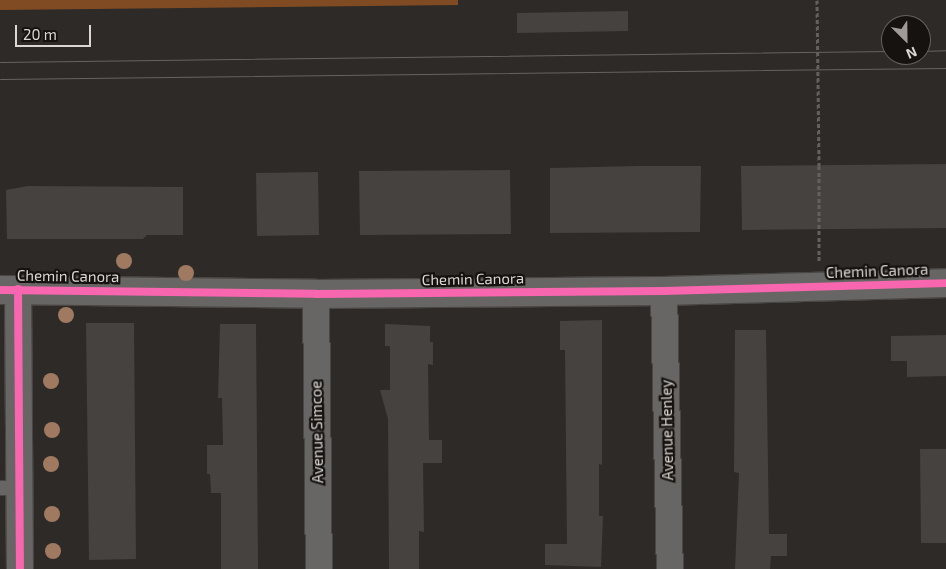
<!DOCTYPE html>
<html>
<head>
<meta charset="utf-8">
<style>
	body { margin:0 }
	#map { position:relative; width:946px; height:569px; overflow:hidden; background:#2d2a27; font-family:"Exo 2",sans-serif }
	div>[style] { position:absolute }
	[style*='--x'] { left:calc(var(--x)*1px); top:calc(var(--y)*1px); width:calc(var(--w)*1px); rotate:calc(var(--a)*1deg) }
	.forest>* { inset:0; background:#804b22 }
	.building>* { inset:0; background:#454240 }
	.path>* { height:3px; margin-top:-1.5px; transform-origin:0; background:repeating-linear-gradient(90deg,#63605d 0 4px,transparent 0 6.5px) }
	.roads { filter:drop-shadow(1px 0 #494644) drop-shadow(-1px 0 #494644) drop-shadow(0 1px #494644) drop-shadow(0 -1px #494644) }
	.service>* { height:14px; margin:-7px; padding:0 7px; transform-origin:7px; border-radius:7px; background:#686664 }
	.minor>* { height:26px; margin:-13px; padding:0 13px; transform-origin:13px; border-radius:13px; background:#686664 }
	.tertiary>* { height:28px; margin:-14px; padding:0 14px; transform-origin:14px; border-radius:14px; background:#686664 }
	.tram>* { height:1px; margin:-0.5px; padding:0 0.5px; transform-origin:0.5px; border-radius:0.5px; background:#666462 }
	.path-bridge>* { height:3px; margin-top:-1.5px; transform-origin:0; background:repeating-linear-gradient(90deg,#63605d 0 4px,transparent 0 6.5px) }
	.cycleway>* { height:8px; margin:-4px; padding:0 4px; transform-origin:4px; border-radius:4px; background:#f766af }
	.trees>* { width:16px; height:16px; margin:-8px; border-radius:50%; background:#9f7a61 }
	span { translate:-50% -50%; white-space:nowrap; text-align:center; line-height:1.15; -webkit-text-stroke:4.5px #151210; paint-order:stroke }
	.street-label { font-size:15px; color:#dcd7d4 }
	.north { position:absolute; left:881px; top:15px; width:50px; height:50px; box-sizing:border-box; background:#151210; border:1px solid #65615e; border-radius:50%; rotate:157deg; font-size:14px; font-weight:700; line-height:20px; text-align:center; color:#dcd7d4 }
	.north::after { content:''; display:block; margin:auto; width:18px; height:22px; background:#9f9a97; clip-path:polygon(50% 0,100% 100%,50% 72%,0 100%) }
	.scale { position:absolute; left:15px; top:25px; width:76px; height:22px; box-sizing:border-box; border:2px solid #dcd7d4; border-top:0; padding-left:6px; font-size:15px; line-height:18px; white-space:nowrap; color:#dcd7d4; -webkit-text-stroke:4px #151210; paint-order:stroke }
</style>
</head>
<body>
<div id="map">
	<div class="forest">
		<i style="clip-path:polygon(0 0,458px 0,458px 5px,0 10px)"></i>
	</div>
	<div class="building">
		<i style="clip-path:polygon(628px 11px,628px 31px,517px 33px,517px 13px)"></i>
		<i style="clip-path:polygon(946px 164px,946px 228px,742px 230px,741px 166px)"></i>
		<i style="clip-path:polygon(638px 166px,701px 166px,700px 232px,550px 233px,550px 168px)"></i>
		<i style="clip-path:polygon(510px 170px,511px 234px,360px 235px,359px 171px)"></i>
		<i style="clip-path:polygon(318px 172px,319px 235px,257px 236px,256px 173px)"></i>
		<i style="clip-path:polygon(28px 186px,183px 187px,183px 235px,147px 235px,143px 239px,7px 239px,6px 190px)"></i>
		<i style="clip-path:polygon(602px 320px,602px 465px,599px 464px,599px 516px,603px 516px,601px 567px,545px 565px,545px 544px,567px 544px,565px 350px,560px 350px,560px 321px)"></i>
		<i style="clip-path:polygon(86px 323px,134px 323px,136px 559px,89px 560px)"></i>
		<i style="clip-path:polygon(220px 324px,256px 324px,258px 569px,221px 569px,221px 493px,211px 493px,210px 474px,207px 474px,207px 445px,223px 445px,222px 398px,218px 398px)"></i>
		<i style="clip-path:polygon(385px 324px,430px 326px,430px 342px,433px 342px,433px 365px,428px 364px,429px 440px,442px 440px,442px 463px,423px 463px,424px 532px,419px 531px,419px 569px,389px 569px,388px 419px,380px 390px,390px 390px,390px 346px,385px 346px)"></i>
		<i style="clip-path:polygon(735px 330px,766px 330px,769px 534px,787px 534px,787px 556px,771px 556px,770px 569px,735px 569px,739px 473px,734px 472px)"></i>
		<i style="clip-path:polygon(946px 335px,946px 376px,907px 377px,907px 361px,891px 361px,891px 336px)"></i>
		<i style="clip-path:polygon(920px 449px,946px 449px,946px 543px,921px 543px)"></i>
	</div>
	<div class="path">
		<i style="--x:819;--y:166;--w:95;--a:90"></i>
	</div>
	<div class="roads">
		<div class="service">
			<i style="--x:0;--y:488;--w:19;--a:0"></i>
		</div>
		<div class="minor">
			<i style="--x:18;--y:289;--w:280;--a:89.6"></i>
			<i style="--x:664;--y:291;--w:278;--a:88.8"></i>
			<i style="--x:316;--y:294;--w:275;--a:89.4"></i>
		</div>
		<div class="tertiary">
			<i style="--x:0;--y:290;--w:316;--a:0.7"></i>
			<i style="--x:316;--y:294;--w:348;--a:-0.5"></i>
			<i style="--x:664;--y:291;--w:282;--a:-1.6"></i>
		</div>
	</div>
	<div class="tram">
		<i style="--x:921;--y:51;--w:25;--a:-2"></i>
		<i style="--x:0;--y:62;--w:891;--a:-0.71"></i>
		<i style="--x:0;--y:79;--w:946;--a:-0.67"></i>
	</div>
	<div class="path-bridge">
		<i style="--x:817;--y:0;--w:166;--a:89.3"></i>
	</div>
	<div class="cycleway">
		<i style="--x:18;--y:289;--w:280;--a:89.6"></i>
		<i style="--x:0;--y:290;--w:316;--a:0.7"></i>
		<i style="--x:316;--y:294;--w:348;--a:-0.5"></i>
		<i style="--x:664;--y:291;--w:282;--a:-1.6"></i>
	</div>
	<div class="trees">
		<i style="left:124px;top:261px"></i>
		<i style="left:186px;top:273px"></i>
		<i style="left:66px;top:315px"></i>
		<i style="left:51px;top:381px"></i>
		<i style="left:52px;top:430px"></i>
		<i style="left:51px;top:464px"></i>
		<i style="left:52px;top:514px"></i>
		<i style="left:53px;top:551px"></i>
	</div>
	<div class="street-label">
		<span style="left:877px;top:271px;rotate:-2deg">Chemin Canora</span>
		<span style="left:68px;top:276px;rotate:1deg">Chemin Canora</span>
		<span style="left:473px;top:279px;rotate:-1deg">Chemin Canora</span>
		<span style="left:667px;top:430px;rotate:-91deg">Avenue Henley</span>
		<span style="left:317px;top:432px;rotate:-91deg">Avenue Simcoe</span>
	</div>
	<div class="north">N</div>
	<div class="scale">20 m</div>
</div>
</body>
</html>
